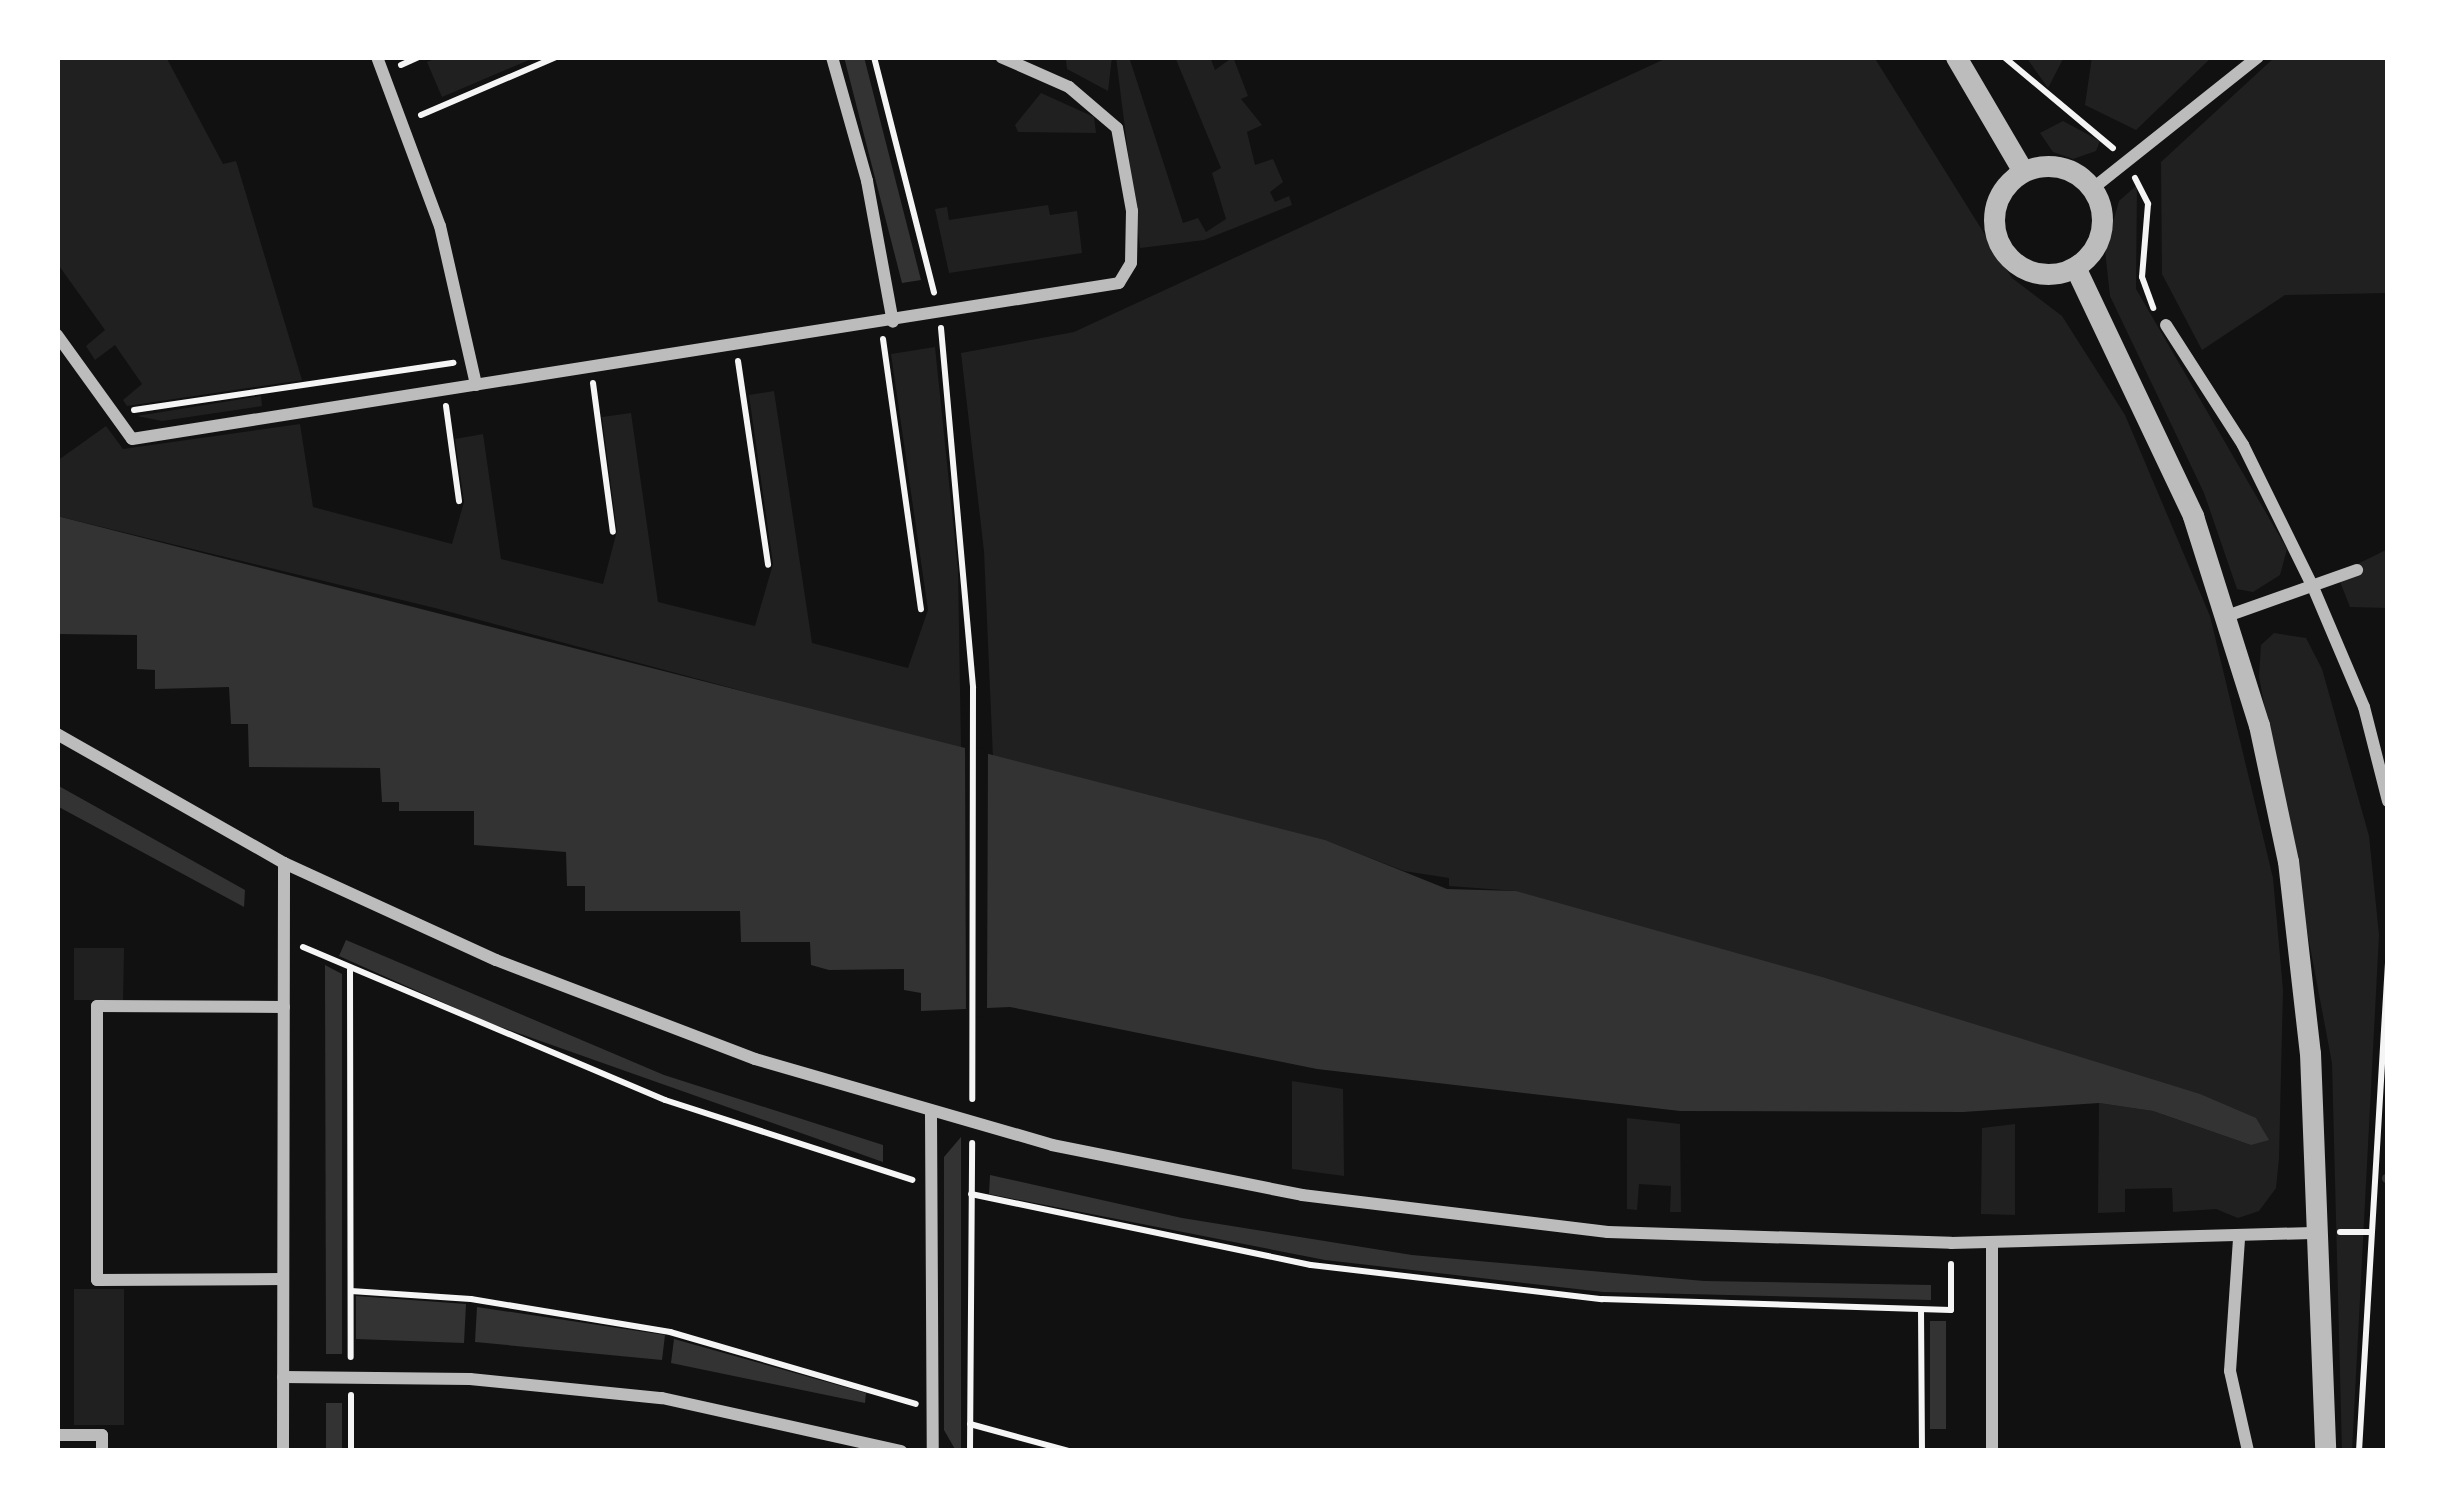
<!DOCTYPE html>
<html>
<head>
<meta charset="utf-8">
<style>
	body { margin:0 }
	#map { position:relative; width:2445px; height:1508px; overflow:hidden; background:#111; font-family:"Work Sans",sans-serif }
	div>[style] { position:absolute }
	[style*='--x'] { left:calc(var(--x)*1px); top:calc(var(--y)*1px); width:calc(var(--w)*1px); rotate:calc(var(--a)*1deg) }
	.green>* { inset:0; background:#202020 }
	.water>* { inset:0; background:#333 }
	.pier>* { inset:0; background:#111 }
	.stream>* { height:9px; margin:-4.5px; padding:0 4.5px; transform-origin:4.5px; border-radius:4.5px; background:#333 }
	.path>* { height:6px; margin:-3px; padding:0 3px; transform-origin:3px; border-radius:3px; background:#f5f5f5 }
	.minor>* { height:12px; margin:-6px; padding:0 6px; transform-origin:6px; border-radius:6px; background:#bcbcbc }
	.tertiary>* { height:21px; margin:-10.5px; padding:0 10.5px; transform-origin:10.5px; border-radius:10.5px; background:#bcbcbc }
	.tertiary>.ring { margin:-10.5px; padding:0; box-sizing:content-box; background:none; border:21px solid #bcbcbc; border-radius:50% }
	span { translate:-50% -50%; white-space:nowrap; text-align:center; line-height:1.15; -webkit-text-stroke:9px #fff; paint-order:stroke }
	.frame { position:absolute; inset:0; border:60px solid #fff; pointer-events:none }
</style>
</head>
<body>
<div id="map">
	<div class="green">
		<i style="clip-path:polygon(57px 57px,166px 57px,223px 164px,236px 161px,302px 380px,127px 406px,123px 400px,142px 384px,115px 345px,95px 360px,86px 346px,105px 330px,57px 263px)"></i>
		<i style="clip-path:polygon(439px 57px,536px 57px,442px 97px,427px 62px)"></i>
		<i style="clip-path:polygon(1112px 57px,1108px 91px,1067px 69px,1066px 60px)"></i>
		<i style="clip-path:polygon(1116px 57px,1129px 57px,1183px 223px,1198px 218px,1206px 232px,1226px 219px,1212px 173px,1221px 168px,1175px 57px,1210px 57px,1215px 70px,1233px 57px,1248px 96px,1241px 99px,1262px 125px,1247px 132px,1255px 165px,1273px 159px,1283px 182px,1270px 192px,1275px 202px,1289px 196px,1292px 205px,1204px 240px,1140px 248px)"></i>
		<i style="clip-path:polygon(1669px 57px,1874px 57px,2012px 278px,2062px 316px,2125px 415px,2210px 616px,2273px 878px,2283px 990px,2279px 1158px,2276px 1188px,2259px 1211px,2238px 1218px,2216px 1209px,2173px 1212px,2172px 1188px,2125px 1189px,2125px 1212px,2098px 1213px,2099px 1103px,2153px 1111px,2251px 1145px,1902px 1006px,1516px 891px,1449px 886px,1449px 878px,1404px 871px,1324px 840px,993px 758px,984px 551px,961px 353px,1074px 332px)"></i>
		<i style="clip-path:polygon(2026px 57px,2064px 57px,2048px 88px,2031px 64px)"></i>
		<i style="clip-path:polygon(2092px 57px,2212px 57px,2136px 130px,2085px 105px)"></i>
		<i style="clip-path:polygon(2275px 57px,2388px 57px,2388px 293px,2285px 295px,2202px 350px,2162px 274px,2161px 162px)"></i>
		<i style="clip-path:polygon(1041px 93px,1094px 117px,1096px 133px,1018px 132px,1015px 125px)"></i>
		<i style="clip-path:polygon(2063px 121px,2100px 141px,2096px 151px,2073px 159px,2053px 152px,2040px 133px)"></i>
		<i style="clip-path:polygon(2137px 185px,2136px 289px,2287px 549px,2280px 575px,2253px 592px,2237px 589px,2204px 493px,2110px 296px,2105px 250px,2119px 201px)"></i>
		<i style="clip-path:polygon(1048px 205px,1050px 215px,1077px 211px,1082px 253px,949px 273px,935px 209px,947px 207px,949px 220px)"></i>
		<i style="clip-path:polygon(935px 347px,958px 570px,961px 750px,439px 609px,57px 516px,57px 461px,106px 426px,123px 449px,300px 424px,313px 507px,452px 544px,464px 502px,455px 439px,483px 434px,501px 559px,603px 584px,617px 531px,602px 417px,631px 413px,658px 602px,755px 626px,773px 564px,749px 395px,774px 391px,812px 643px,908px 668px,928px 610px,891px 354px)"></i>
		<i style="clip-path:polygon(261px 396px,262px 406px,162px 421px,137px 416px)"></i>
		<i style="clip-path:polygon(2388px 549px,2388px 608px,2350px 607px,2337px 574px)"></i>
		<i style="clip-path:polygon(2274px 633px,2306px 638px,2322px 669px,2369px 836px,2379px 935px,2352px 1451px,2342px 1451px,2332px 1063px,2259px 677px,2261px 645px)"></i>
		<i style="clip-path:polygon(74px 948px,124px 948px,123px 1000px,74px 1000px)"></i>
		<i style="clip-path:polygon(1292px 1081px,1343px 1089px,1344px 1176px,1292px 1169px)"></i>
		<i style="clip-path:polygon(1627px 1118px,1680px 1124px,1681px 1212px,1670px 1212px,1671px 1186px,1639px 1184px,1637px 1210px,1627px 1209px)"></i>
		<i style="clip-path:polygon(2015px 1124px,2015px 1215px,1981px 1214px,1982px 1128px)"></i>
		<i style="clip-path:polygon(74px 1289px,124px 1289px,124px 1425px,74px 1425px)"></i>
	</div>
	<div class="water">
		<i style="clip-path:polygon(844px 57px,864px 57px,921px 280px,902px 283px)"></i>
		<i style="clip-path:polygon(57px 516px,1325px 840px,1447px 889px,1516px 891px,1822px 977px,2200px 1094px,2256px 1118px,2269px 1140px,2251px 1145px,2153px 1111px,2099px 1103px,1963px 1112px,1680px 1111px,1317px 1069px,1010px 1007px,921px 1011px,921px 993px,904px 990px,904px 969px,829px 970px,811px 965px,810px 942px,741px 942px,740px 911px,585px 911px,585px 886px,567px 886px,566px 852px,474px 845px,474px 811px,399px 811px,399px 802px,382px 802px,380px 768px,249px 767px,248px 724px,231px 724px,229px 687px,155px 689px,155px 670px,137px 669px,137px 635px,57px 634px)"></i>
		<i style="clip-path:polygon(57px 785px,245px 890px,244px 907px,57px 806px)"></i>
		<i style="clip-path:polygon(346px 940px,664px 1075px,883px 1145px,883px 1162px,487px 1022px,339px 956px)"></i>
		<i style="clip-path:polygon(325px 965px,342px 974px,342px 1354px,326px 1354px)"></i>
		<i style="clip-path:polygon(961px 1137px,961px 1451px,956px 1451px,944px 1430px,944px 1157px)"></i>
		<i style="clip-path:polygon(990px 1175px,1182px 1218px,1412px 1255px,1704px 1281px,1931px 1285px,1931px 1300px,1603px 1292px,1325px 1260px,989px 1194px)"></i>
		<i style="clip-path:polygon(356px 1296px,466px 1304px,464px 1343px,356px 1339px)"></i>
		<i style="clip-path:polygon(477px 1307px,665px 1335px,662px 1360px,475px 1342px)"></i>
		<i style="clip-path:polygon(1930px 1321px,1946px 1321px,1946px 1429px,1930px 1429px)"></i>
		<i style="clip-path:polygon(674px 1339px,866px 1393px,865px 1403px,671px 1363px)"></i>
		<i style="clip-path:polygon(326px 1403px,342px 1403px,342px 1451px,326px 1451px)"></i>
	</div>
	<div class="pier">
		<i style="clip-path:polygon(965px 745px,988px 751px,987px 1016px,966px 1018px)"></i>
	</div>
	<div class="stream">
		<i style="--x:2386;--y:1178;--w:2;--a:0"></i>
	</div>
	<div class="path">
		<i style="--x:874;--y:57;--w:243;--a:75.7"></i>
		<i style="--x:2004;--y:57;--w:142;--a:39.9"></i>
		<i style="--x:401;--y:65;--w:20;--a:-24"></i>
		<i style="--x:421;--y:115;--w:147;--a:-23.2"></i>
		<i style="--x:2135;--y:178;--w:29;--a:63"></i>
		<i style="--x:2148;--y:204;--w:73;--a:94.7"></i>
		<i style="--x:2142;--y:277;--w:33;--a:70"></i>
		<i style="--x:941;--y:328;--w:361;--a:84.9"></i>
		<i style="--x:973;--y:688;--w:411;--a:90.1"></i>
		<i style="--x:883;--y:339;--w:273;--a:82"></i>
		<i style="--x:738;--y:361;--w:206;--a:81.6"></i>
		<i style="--x:593;--y:383;--w:150;--a:82.4"></i>
		<i style="--x:446;--y:406;--w:96;--a:82.2"></i>
		<i style="--x:134;--y:410;--w:323;--a:-8.4"></i>
		<i style="--x:303;--y:947;--w:393;--a:22.9"></i>
		<i style="--x:665;--y:1100;--w:260;--a:17.9"></i>
		<i style="--x:350;--y:970;--w:387;--a:89.9"></i>
		<i style="--x:971;--y:1194;--w:347;--a:11.8"></i>
		<i style="--x:1311;--y:1265;--w:293;--a:6.7"></i>
		<i style="--x:1602;--y:1299;--w:349;--a:1.8"></i>
		<i style="--x:1951;--y:1310;--w:46;--a:-90"></i>
		<i style="--x:2340;--y:1232;--w:29;--a:0"></i>
		<i style="--x:351;--y:1291;--w:120;--a:3.8"></i>
		<i style="--x:471;--y:1299;--w:202;--a:9.4"></i>
		<i style="--x:670;--y:1332;--w:256;--a:16.3"></i>
		<i style="--x:1921;--y:1310;--w:141;--a:89.6"></i>
		<i style="--x:351;--y:1395;--w:56;--a:90"></i>
		<i style="--x:970;--y:1424;--w:103;--a:15.3"></i>
		<i style="--x:970;--y:1451;--w:308;--a:-89.6"></i>
		<i style="--x:2359;--y:1451;--w:491;--a:-86.6"></i>
	</div>
	<div class="minor">
		<i style="--x:377;--y:57;--w:180;--a:69.6"></i>
		<i style="--x:440;--y:226;--w:163;--a:77.2"></i>
		<i style="--x:832;--y:57;--w:129;--a:74.2"></i>
		<i style="--x:867;--y:181;--w:143;--a:79.6"></i>
		<i style="--x:2092;--y:189;--w:212;--a:-38.5"></i>
		<i style="--x:2166;--y:325;--w:143;--a:57.3"></i>
		<i style="--x:2243;--y:445;--w:158;--a:63.8"></i>
		<i style="--x:2313;--y:587;--w:130;--a:67"></i>
		<i style="--x:2364;--y:707;--w:97;--a:75.7"></i>
		<i style="--x:57;--y:335;--w:128;--a:54.2"></i>
		<i style="--x:132;--y:439;--w:999;--a:-8.98"></i>
		<i style="--x:1119;--y:283;--w:23;--a:-59"></i>
		<i style="--x:1131;--y:263;--w:52;--a:-88.9"></i>
		<i style="--x:1132;--y:211;--w:84;--a:-100.2"></i>
		<i style="--x:1117;--y:128;--w:63;--a:-139.5"></i>
		<i style="--x:1069;--y:87;--w:74;--a:-156.2"></i>
		<i style="--x:2227;--y:616;--w:138;--a:-19.5"></i>
		<i style="--x:57;--y:734;--w:261;--a:29.6"></i>
		<i style="--x:284;--y:863;--w:233;--a:24.6"></i>
		<i style="--x:496;--y:960;--w:277;--a:20.9"></i>
		<i style="--x:755;--y:1059;--w:309;--a:16.1"></i>
		<i style="--x:1052;--y:1145;--w:255;--a:11.3"></i>
		<i style="--x:1302;--y:1195;--w:308;--a:6.9"></i>
		<i style="--x:1608;--y:1232;--w:343;--a:1.8"></i>
		<i style="--x:1951;--y:1243;--w:362;--a:-1.6"></i>
		<i style="--x:931;--y:1114;--w:337;--a:89.7"></i>
		<i style="--x:2239;--y:1239;--w:132;--a:93.9"></i>
		<i style="--x:2230;--y:1371;--w:82;--a:77.3"></i>
		<i style="--x:1992;--y:1242;--w:209;--a:90"></i>
		<i style="--x:283;--y:1279;--w:186;--a:179.7"></i>
		<i style="--x:97;--y:1280;--w:274;--a:-90"></i>
		<i style="--x:97;--y:1006;--w:187;--a:0.3"></i>
		<i style="--x:283;--y:1377;--w:187;--a:0.6"></i>
		<i style="--x:470;--y:1379;--w:193;--a:5.7"></i>
		<i style="--x:662;--y:1398;--w:245;--a:12.5"></i>
		<i style="--x:57;--y:1435;--w:45;--a:0"></i>
		<i style="--x:102;--y:1435;--w:16;--a:90"></i>
		<i style="--x:283;--y:1451;--w:588;--a:-89.9"></i>
	</div>
	<div class="tertiary">
		<i style="--x:1956;--y:57;--w:132;--a:59.6"></i>
		<i class="ring" style="left:1994px;top:166px;width:87px;height:87px"></i>
		<i style="--x:2075;--y:267;--w:276;--a:64.6"></i>
		<i style="--x:2193;--y:516;--w:219;--a:72.5"></i>
		<i style="--x:2259;--y:725;--w:139;--a:78"></i>
		<i style="--x:2288;--y:861;--w:193;--a:83.5"></i>
		<i style="--x:2310;--y:1053;--w:398;--a:87.8"></i>
	</div>
	<div class="frame"></div>
</div>
</body>
</html>
